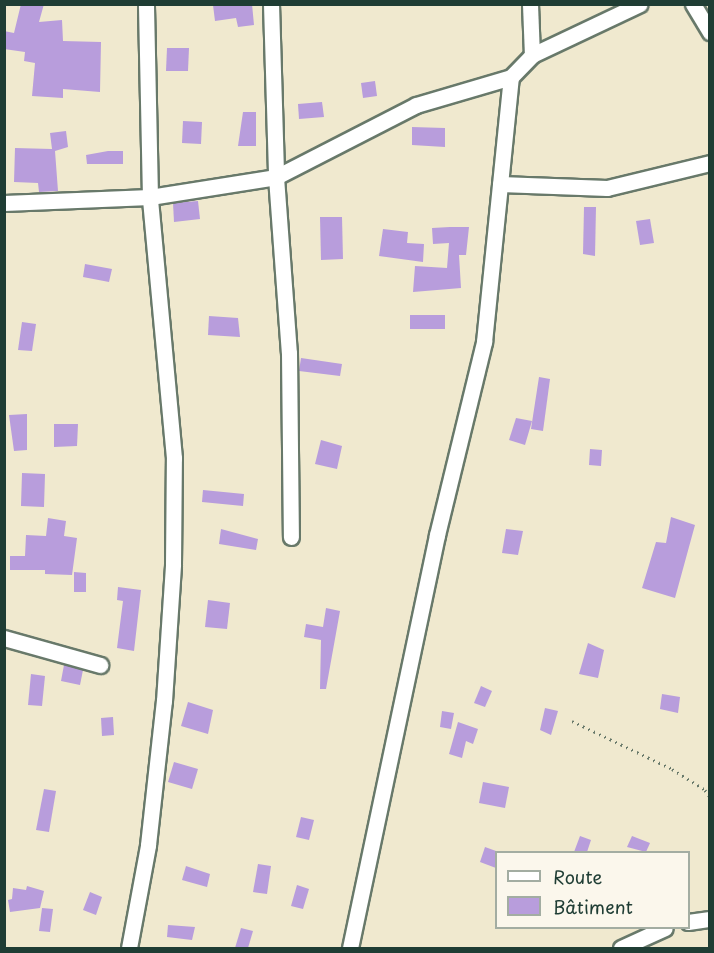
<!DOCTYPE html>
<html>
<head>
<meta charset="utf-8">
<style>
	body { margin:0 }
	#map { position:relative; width:714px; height:953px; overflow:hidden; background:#f0e9cf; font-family:"Playpen Sans",sans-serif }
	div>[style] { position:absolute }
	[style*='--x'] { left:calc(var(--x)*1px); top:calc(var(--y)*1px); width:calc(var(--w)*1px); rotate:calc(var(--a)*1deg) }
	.building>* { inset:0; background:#b89ddc }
	.path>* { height:3px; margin-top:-1.5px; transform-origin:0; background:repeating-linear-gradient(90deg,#68796a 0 1.5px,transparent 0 6px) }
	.roads { filter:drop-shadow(2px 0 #68796a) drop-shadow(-2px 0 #68796a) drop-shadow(0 2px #68796a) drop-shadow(0 -2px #68796a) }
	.minor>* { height:15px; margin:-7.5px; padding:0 7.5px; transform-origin:7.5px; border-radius:7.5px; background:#fff }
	span { translate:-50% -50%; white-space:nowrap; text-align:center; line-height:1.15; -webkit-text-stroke:5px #fbf7ec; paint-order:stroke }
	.frame { position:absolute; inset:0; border:6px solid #1f3d34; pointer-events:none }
	.legend { position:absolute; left:495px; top:851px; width:195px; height:78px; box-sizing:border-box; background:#fbf7ec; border:2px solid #a3ada2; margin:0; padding:8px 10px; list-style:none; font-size:18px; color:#1f3d34 }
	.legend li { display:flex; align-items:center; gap:12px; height:30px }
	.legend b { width:30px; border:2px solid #a3ada2 }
</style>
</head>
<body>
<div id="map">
	<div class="building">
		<i style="clip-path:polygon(21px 4px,44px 4px,39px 22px,62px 20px,63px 41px,101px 42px,100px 92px,63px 89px,63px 98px,32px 96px,35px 63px,24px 61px,25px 52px,4px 49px,4px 31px,14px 33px)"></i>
		<i style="clip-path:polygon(252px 4px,254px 25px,238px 27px,236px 18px,215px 21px,213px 5px)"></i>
		<i style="clip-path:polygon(167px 48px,189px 48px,188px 71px,166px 71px)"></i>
		<i style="clip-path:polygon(375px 81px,377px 96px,363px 98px,361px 83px)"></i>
		<i style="clip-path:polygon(322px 102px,324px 117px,299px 119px,298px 104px)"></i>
		<i style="clip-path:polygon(243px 112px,256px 112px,256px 146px,238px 146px)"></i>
		<i style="clip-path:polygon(183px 121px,202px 122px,201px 144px,182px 143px)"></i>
		<i style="clip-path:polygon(412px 127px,445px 128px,445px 147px,412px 145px)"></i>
		<i style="clip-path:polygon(66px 131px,68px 147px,55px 151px,58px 191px,39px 192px,38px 183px,14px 182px,15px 148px,52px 149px,50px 133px)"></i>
		<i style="clip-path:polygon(108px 151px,123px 151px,123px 164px,87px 164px,86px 155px)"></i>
		<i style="clip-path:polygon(198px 201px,200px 219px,174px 222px,173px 203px)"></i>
		<i style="clip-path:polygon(584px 207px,596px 207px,595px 256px,583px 254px)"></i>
		<i style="clip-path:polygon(320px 217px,342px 217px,343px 259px,321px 260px)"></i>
		<i style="clip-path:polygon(650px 219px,654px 243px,640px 245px,636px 221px)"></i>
		<i style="clip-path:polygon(450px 227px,469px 227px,466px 255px,459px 255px,461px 288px,413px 292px,415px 266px,447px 268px,449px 243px,433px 244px,432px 228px)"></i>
		<i style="clip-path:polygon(383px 229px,408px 232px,407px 243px,424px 244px,423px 262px,379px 256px)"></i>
		<i style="clip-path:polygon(85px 264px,112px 269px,109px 282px,83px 277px)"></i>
		<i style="clip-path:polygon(410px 315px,445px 315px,445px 329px,410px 329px)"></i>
		<i style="clip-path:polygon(209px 316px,238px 318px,240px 337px,208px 335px)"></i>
		<i style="clip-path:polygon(22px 322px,36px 324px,32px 351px,18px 350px)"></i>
		<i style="clip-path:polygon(301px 358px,342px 364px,340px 376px,299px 371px)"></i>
		<i style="clip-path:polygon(539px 377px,550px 379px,543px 431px,531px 429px)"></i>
		<i style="clip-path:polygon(27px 414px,27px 450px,14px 451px,9px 415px)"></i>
		<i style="clip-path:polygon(516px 418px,532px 421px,525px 445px,509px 440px)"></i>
		<i style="clip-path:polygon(54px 424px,78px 424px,77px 446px,54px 447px)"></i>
		<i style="clip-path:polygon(321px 440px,342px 446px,337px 469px,315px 464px)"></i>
		<i style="clip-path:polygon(590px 449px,602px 450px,601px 466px,589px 465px)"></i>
		<i style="clip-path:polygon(22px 473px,45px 474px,44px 507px,21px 506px)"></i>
		<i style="clip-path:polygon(203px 490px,244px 494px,243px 506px,202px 502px)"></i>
		<i style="clip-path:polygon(671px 517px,695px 525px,675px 598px,642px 588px,656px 542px,666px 543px)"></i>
		<i style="clip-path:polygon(48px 518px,66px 521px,64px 536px,77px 538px,72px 575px,45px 574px,45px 570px,10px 570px,10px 556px,25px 556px,26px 535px,46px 536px)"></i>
		<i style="clip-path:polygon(221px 529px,258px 539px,256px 550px,219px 544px)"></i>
		<i style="clip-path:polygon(506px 529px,523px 531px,518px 555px,502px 553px)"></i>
		<i style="clip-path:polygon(74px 572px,86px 573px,86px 592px,74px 592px)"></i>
		<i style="clip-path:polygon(118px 587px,141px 590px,134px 651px,117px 648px,123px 601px,117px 600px)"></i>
		<i style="clip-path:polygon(208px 600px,230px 603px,227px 629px,205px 627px)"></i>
		<i style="clip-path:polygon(326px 608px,340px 611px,326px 689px,320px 689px,321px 640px,304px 637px,306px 624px,323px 627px)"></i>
		<i style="clip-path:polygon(588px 643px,604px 650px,598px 678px,579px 674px)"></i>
		<i style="clip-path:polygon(64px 665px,83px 670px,80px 685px,61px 681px)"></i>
		<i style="clip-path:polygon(31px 674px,45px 676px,42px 706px,28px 705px)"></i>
		<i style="clip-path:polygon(481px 686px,492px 691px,485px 707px,474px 703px)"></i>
		<i style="clip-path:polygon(662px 694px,680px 697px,678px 713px,660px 709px)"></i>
		<i style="clip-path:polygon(188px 702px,213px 710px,208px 734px,181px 726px)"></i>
		<i style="clip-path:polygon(545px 708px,558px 711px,551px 735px,540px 730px)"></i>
		<i style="clip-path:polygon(442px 711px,454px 713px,451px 729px,440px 727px)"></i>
		<i style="clip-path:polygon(113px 717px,114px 735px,102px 736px,101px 718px)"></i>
		<i style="clip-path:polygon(458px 722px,478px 729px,473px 744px,466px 741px,462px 758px,449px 754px)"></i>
		<i style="clip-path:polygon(174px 762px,198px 769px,192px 789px,168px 782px)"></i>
		<i style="clip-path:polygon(483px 782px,509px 787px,505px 808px,479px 803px)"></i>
		<i style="clip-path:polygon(44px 789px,56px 791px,49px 832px,36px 830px)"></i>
		<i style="clip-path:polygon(301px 817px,314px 820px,309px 840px,296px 837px)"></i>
		<i style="clip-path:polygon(580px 836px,591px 840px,587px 852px,574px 852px)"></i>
		<i style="clip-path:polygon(632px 836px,650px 843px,646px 852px,627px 847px)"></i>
		<i style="clip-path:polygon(485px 847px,496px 851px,496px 868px,480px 862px)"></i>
		<i style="clip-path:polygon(258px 864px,271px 866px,267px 894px,253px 892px)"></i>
		<i style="clip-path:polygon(186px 866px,210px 874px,207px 887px,182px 880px)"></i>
		<i style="clip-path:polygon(297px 885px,309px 889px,303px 909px,291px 906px)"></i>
		<i style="clip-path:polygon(27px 886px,44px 891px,40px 908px,10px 912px,8px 900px,12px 899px,13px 888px,26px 890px)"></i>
		<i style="clip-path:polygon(90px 892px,102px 897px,96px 915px,83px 910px)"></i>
		<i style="clip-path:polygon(42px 908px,53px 909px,50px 932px,39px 931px)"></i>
		<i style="clip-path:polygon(168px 925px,195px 927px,192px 940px,167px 937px)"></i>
		<i style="clip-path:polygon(241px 928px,253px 931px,248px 948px,235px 948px)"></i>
	</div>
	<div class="path">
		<i style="--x:572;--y:721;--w:111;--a:25.6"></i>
		<i style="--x:672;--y:769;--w:39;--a:32"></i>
		<i style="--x:705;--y:790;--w:9;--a:54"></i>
	</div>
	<div class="roads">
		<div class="minor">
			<i style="--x:271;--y:4;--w:173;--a:88.3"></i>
			<i style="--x:276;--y:177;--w:176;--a:85.8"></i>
			<i style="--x:289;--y:353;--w:184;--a:89.4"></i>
			<i style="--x:530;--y:4;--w:51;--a:87.8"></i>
			<i style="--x:693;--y:4;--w:33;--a:59"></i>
			<i style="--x:500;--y:184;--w:107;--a:2.1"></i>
			<i style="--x:607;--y:188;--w:106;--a:-13.6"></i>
			<i style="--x:4;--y:203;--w:146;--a:-2.4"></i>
			<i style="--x:150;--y:197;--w:128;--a:-9"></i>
			<i style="--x:276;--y:177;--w:157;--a:-27.2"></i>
			<i style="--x:416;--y:105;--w:99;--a:-16.4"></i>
			<i style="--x:4;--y:638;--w:100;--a:15.7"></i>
			<i style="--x:688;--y:922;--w:22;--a:-8"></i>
			<i style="--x:129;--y:948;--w:105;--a:-79.5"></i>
			<i style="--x:148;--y:845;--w:145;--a:-83.7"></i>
			<i style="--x:164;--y:701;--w:137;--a:-86.2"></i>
			<i style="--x:173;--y:564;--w:106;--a:-89.5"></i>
			<i style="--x:174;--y:458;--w:262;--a:-95.3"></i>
			<i style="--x:150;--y:197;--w:193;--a:-91.2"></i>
			<i style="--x:350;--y:948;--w:422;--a:-78.1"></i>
			<i style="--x:437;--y:535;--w:199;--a:-76.3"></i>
			<i style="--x:484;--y:342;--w:266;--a:-84.2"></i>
			<i style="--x:511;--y:77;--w:30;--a:-46"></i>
			<i style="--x:532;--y:55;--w:119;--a:-25.3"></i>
			<i style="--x:621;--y:948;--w:48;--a:-24.4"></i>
		</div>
	</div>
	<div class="frame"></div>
	<ul class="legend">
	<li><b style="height:8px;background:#fff"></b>Route</li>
	<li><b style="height:16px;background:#b89ddc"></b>Bâtiment</li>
	</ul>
</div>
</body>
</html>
